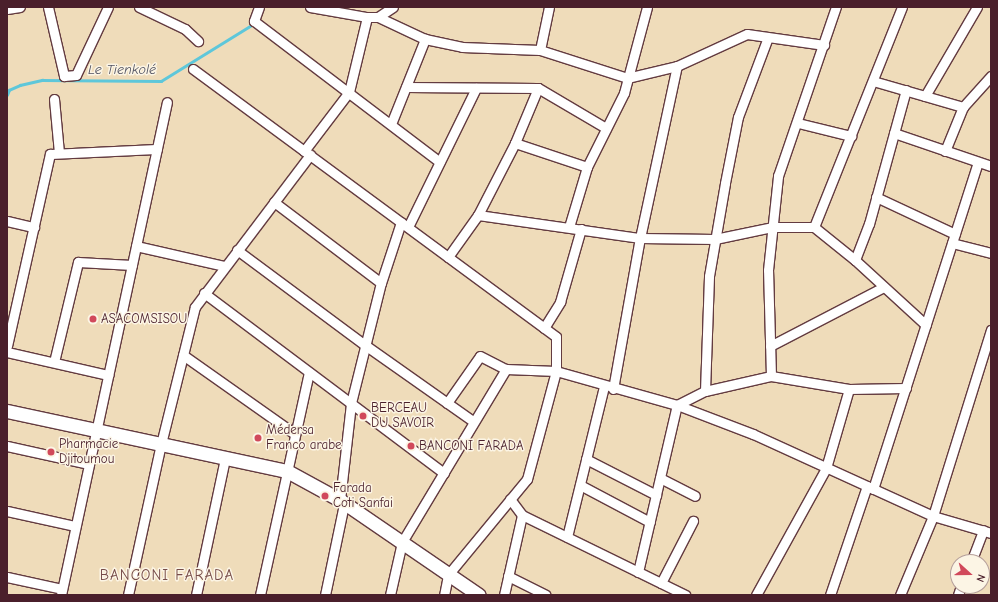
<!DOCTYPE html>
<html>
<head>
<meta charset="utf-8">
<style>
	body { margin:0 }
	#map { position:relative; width:998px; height:602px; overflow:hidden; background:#efdcba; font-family:"Comic Neue",sans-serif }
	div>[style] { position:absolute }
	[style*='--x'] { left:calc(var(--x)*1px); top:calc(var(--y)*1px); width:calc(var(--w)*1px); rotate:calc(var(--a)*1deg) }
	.stream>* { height:2.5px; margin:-1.25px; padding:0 1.25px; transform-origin:1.25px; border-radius:1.25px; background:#5ec7da }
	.roads { filter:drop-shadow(1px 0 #633b40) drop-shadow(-1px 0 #633b40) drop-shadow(0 1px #633b40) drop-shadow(0 -1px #633b40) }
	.street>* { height:9px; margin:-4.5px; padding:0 4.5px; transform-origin:4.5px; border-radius:4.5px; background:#fff }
	.secondary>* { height:13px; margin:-6.5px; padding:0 6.5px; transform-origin:6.5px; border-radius:6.5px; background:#fff }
	.dots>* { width:11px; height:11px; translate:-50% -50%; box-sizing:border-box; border:2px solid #fcf5e5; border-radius:50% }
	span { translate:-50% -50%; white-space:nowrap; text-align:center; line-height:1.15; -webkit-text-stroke:3px #fcf5e5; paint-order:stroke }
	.poi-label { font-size:13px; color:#4a1f2b }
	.left { translate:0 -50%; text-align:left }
	.water-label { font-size:14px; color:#505160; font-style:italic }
	.quarter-label { font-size:15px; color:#764b48; letter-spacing:1px }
	.frame { position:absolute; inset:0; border:8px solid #4a1f2b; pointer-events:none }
	.north { position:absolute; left:950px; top:554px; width:40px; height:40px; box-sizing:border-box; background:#fcf5e5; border:1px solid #b59f9b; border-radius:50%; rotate:111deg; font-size:11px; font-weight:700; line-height:16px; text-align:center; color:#4a1f2b }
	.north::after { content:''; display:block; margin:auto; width:14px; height:18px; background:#d1495b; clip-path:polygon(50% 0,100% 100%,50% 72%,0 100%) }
</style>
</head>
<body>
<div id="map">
	<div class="stream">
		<i style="--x:7;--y:95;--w:5;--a:-68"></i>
		<i style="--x:9;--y:90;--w:12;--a:-24"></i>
		<i style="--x:20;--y:85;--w:23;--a:-13"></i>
		<i style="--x:42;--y:80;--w:119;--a:0.5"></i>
		<i style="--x:161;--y:81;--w:105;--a:-31.7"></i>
	</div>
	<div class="roads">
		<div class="street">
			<i style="--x:48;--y:7;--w:71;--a:76.9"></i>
			<i style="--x:64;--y:76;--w:12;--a:-5"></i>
			<i style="--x:76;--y:75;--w:75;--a:-64.8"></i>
			<i style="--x:139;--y:7;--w:51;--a:25.6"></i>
			<i style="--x:185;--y:29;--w:18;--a:43"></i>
			<i style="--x:259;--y:7;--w:15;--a:110"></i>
			<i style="--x:254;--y:21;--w:233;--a:37.2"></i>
			<i style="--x:310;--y:7;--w:58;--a:10"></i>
			<i style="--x:367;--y:17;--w:11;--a:0"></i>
			<i style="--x:378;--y:17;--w:18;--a:-34"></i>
			<i style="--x:7;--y:9;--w:13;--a:-9"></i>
			<i style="--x:378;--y:17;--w:52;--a:25.1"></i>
			<i style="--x:425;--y:39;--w:38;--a:12"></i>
			<i style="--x:462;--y:47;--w:78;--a:2.2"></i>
			<i style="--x:540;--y:50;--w:91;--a:17.8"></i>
			<i style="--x:627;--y:78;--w:51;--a:-13.5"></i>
			<i style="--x:677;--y:66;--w:77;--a:-24.6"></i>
			<i style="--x:747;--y:34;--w:78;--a:8.1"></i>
			<i style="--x:540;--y:50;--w:44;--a:-78.2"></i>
			<i style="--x:193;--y:69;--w:451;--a:36.4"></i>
			<i style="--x:556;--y:337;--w:34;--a:90"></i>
			<i style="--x:556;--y:371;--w:112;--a:105"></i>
			<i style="--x:527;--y:479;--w:124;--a:129.5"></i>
			<i style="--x:448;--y:575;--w:20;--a:101"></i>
			<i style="--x:873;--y:81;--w:94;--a:16.1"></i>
			<i style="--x:406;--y:87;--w:132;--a:0.4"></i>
			<i style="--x:538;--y:88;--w:79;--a:30.5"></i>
			<i style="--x:538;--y:88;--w:60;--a:112.7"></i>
			<i style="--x:515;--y:143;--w:81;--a:117.2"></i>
			<i style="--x:478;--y:215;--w:164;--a:8.1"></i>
			<i style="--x:640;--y:238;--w:75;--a:0.8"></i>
			<i style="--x:715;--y:239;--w:58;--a:-11.9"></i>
			<i style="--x:772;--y:227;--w:42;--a:0"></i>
			<i style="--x:814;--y:227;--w:53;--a:38.8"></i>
			<i style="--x:855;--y:260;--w:96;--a:42.5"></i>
			<i style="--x:925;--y:96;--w:103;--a:-59.7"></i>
			<i style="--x:54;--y:99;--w:54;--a:84.7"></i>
			<i style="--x:798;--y:123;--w:55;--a:13.8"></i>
			<i style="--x:391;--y:124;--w:92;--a:-68.2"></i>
			<i style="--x:894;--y:133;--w:102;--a:18.8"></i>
			<i style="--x:515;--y:143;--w:76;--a:18.4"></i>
			<i style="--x:304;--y:151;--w:74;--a:-52.7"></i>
			<i style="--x:349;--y:92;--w:77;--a:-76.5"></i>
			<i style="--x:945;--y:151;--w:48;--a:-67.8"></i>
			<i style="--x:963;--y:107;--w:42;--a:-47.9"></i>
			<i style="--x:876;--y:197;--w:87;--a:25.1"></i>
			<i style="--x:274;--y:202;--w:134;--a:37.1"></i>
			<i style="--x:7;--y:221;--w:28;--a:13"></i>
			<i style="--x:408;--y:227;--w:155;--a:-63.9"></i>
			<i style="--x:569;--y:227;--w:63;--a:-73.3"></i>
			<i style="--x:587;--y:167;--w:83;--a:-63.4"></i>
			<i style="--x:624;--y:93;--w:89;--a:-75"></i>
			<i style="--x:814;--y:227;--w:237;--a:-68.2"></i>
			<i style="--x:952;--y:243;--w:40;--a:14.4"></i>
			<i style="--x:136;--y:246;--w:90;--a:12.8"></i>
			<i style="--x:237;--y:250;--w:159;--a:36.6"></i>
			<i style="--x:365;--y:345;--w:133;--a:35.2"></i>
			<i style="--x:448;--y:257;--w:52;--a:-54.5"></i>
			<i style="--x:855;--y:260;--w:39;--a:-69"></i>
			<i style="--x:869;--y:224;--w:139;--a:-74.6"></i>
			<i style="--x:204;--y:293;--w:300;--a:36.9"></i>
			<i style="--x:544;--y:328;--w:31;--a:-58"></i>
			<i style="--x:560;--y:302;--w:76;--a:-74"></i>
			<i style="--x:7;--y:346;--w:197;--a:-77.4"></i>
			<i style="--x:50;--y:154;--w:107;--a:-2.7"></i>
			<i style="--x:770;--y:346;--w:128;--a:-27.4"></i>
			<i style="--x:7;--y:352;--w:104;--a:12.8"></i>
			<i style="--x:183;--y:355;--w:137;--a:35.2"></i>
			<i style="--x:54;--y:362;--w:103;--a:-76.5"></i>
			<i style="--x:78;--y:262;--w:54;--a:3.2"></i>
			<i style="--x:771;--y:376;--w:106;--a:-91.6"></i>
			<i style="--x:768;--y:270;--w:95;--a:-83.9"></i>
			<i style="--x:778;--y:176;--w:179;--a:-71.1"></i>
			<i style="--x:613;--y:389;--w:153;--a:-79.9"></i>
			<i style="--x:640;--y:238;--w:176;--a:-77.9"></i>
			<i style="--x:705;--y:391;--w:115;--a:-88"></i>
			<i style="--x:709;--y:276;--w:94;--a:-80.2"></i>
			<i style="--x:725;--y:183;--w:67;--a:-78.9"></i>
			<i style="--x:738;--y:117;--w:85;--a:-69.4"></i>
			<i style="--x:447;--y:403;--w:57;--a:-54.9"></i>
			<i style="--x:480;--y:356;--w:29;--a:27"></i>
			<i style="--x:506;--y:369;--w:50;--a:2.3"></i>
			<i style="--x:556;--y:371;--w:126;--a:15.7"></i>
			<i style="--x:677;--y:405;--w:81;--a:20.9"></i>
			<i style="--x:753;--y:434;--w:198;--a:24.5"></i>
			<i style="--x:933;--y:516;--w:60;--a:16.3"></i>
			<i style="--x:7;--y:446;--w:84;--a:12.4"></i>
			<i style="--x:586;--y:459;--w:79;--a:27.2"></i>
			<i style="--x:660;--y:478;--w:39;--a:27"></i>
			<i style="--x:580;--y:485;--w:79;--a:27.9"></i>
			<i style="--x:873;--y:489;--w:343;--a:-72.2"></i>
			<i style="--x:510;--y:499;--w:20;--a:53"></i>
			<i style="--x:522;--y:515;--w:182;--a:26.1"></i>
			<i style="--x:340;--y:500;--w:98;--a:-83.5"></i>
			<i style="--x:351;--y:403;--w:124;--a:-76"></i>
			<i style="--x:381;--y:283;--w:64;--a:-71.8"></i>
			<i style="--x:7;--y:511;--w:70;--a:12.4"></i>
			<i style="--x:567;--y:537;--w:155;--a:-76.2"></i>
			<i style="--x:971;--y:562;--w:34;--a:-69"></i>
			<i style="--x:638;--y:572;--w:171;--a:-76.9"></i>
			<i style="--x:677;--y:405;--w:31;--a:-27"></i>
			<i style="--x:705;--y:391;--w:68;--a:-12.8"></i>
			<i style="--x:771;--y:376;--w:79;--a:9.5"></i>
			<i style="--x:849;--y:389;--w:57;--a:-1"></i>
			<i style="--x:508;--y:576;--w:42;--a:26.6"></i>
			<i style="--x:7;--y:577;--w:56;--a:12.3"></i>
			<i style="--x:661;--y:583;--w:70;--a:-62.7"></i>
			<i style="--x:61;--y:595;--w:504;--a:-77.87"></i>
			<i style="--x:128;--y:595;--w:155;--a:-77.7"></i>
			<i style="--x:161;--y:444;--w:141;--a:-76.1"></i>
			<i style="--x:195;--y:307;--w:191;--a:-52.9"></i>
			<i style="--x:196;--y:595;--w:140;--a:-78"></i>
			<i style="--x:260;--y:595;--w:228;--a:-77.6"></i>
			<i style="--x:325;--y:595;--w:93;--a:-78.2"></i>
			<i style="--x:390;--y:595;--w:54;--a:-77.2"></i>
			<i style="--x:402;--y:542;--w:202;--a:-59"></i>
			<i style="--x:504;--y:595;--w:82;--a:-77.3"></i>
			<i style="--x:756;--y:595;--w:145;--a:-61.1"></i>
			<i style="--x:826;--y:468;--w:82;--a:-73.8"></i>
			<i style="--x:830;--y:595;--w:115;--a:-71.3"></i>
			<i style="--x:900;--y:595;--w:86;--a:-67.3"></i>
			<i style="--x:933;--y:516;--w:195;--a:-72.7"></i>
			<i style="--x:958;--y:595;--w:9;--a:-72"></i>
		</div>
		<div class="secondary">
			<i style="--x:7;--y:411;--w:286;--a:12.1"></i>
			<i style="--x:287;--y:471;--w:60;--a:28.7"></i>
			<i style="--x:340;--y:500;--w:168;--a:34.4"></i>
		</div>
	</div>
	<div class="dots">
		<i style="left:93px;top:319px;background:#d1495b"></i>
		<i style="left:363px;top:416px;background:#d1495b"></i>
		<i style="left:258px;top:438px;background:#d1495b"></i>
		<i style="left:411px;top:446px;background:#d1495b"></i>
		<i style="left:51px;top:452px;background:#d1495b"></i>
		<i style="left:325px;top:496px;background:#d1495b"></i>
	</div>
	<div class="poi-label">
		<span class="left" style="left:101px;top:319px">ASACOMSISOU</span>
		<span class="left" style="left:371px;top:416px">BERCEAU<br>DU SAVOIR</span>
		<span class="left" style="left:266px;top:438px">Médersa<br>Franco arabe</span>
		<span class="left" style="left:59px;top:452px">Pharmacie<br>Djitoumou</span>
		<span class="left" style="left:419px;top:446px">BANCONI FARADA</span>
		<span class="left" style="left:333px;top:496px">Farada<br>Coti Sanfai</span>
	</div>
	<div class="water-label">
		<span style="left:122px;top:70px">Le Tienkolé</span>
	</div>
	<div class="quarter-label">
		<span style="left:167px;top:576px">BANCONI FARADA</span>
	</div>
	<div class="frame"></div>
	<div class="north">N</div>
</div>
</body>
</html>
